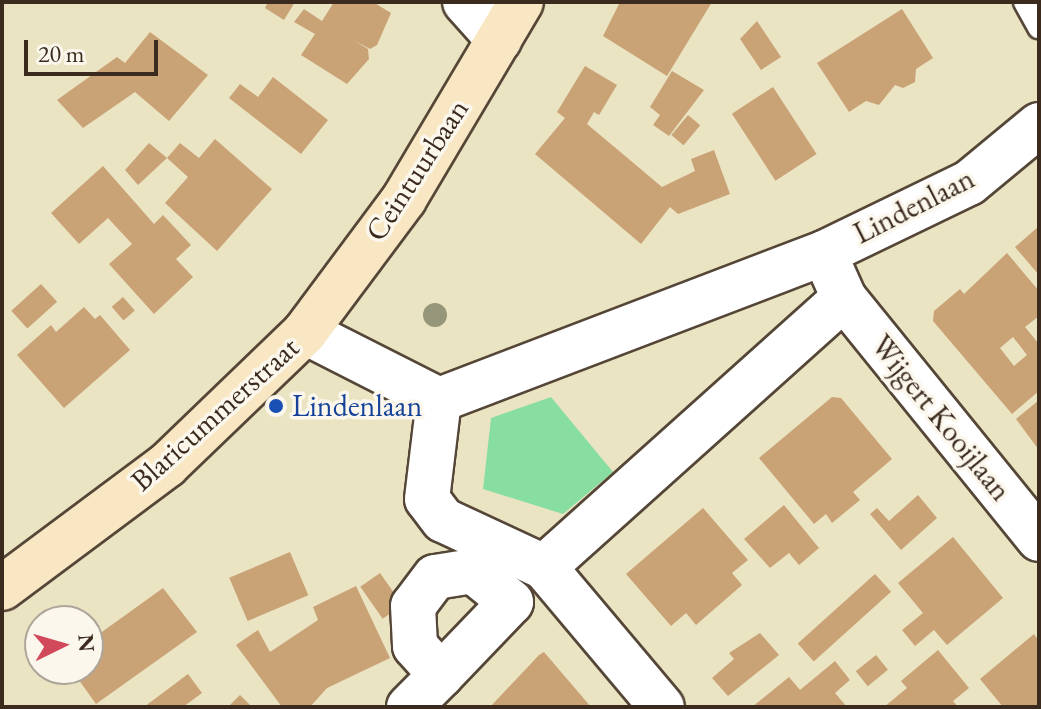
<!DOCTYPE html>
<style>
body{margin:0}
#map{position:relative;width:1041px;height:709px;overflow:hidden;background:#ebe4c3;font-family:"EB Garamond",serif}
div>[style]{position:absolute}
[style*='--x']{left:calc(var(--x)*1px);top:calc(var(--y)*1px);width:calc(var(--w)*1px);rotate:calc(var(--a)*1deg)}
.green>*{inset:0;background:#88dea1}
.building>*{inset:0;background:#c9a276;transform-origin:0 0}
.roads{filter:drop-shadow(2px 0 #554637) drop-shadow(-2px 0 #554637) drop-shadow(0 2px #554637) drop-shadow(0 -2px #554637)}
.service>*{height:22px;margin:-11px;padding:0 11px;transform-origin:11px;border-radius:11px;background:#fff}
.minor>*{height:44px;margin:-22px;padding:0 22px;transform-origin:22px;border-radius:22px;background:#fff}
.secondary>*{height:44px;margin:-22px;padding:0 22px;transform-origin:22px;border-radius:22px;background:#f9e7c3}
.trees>*{width:24px;height:24px;margin:-12px;border-radius:50%;background:#95967a}
.dots>*{width:22px;height:22px;translate:-50% -50%;box-sizing:border-box;border:4px solid #fbf7ec;border-radius:50%}
span{translate:-50% -50%;white-space:nowrap;text-align:center;line-height:1.15;-webkit-text-stroke:7px #fbf7ec;paint-order:stroke}
.street-label{font-size:30px;color:#3b2a1e}
.transit-label{font-size:30px;color:#164399}
.left{translate:0 -50%;text-align:left}
.frame{position:absolute;inset:0;border:4px solid #3b2a1e;pointer-events:none}
.north{position:absolute;left:24px;top:605px;width:80px;height:80px;box-sizing:border-box;background:#fbf7ec;border:2px solid #aea59a;border-radius:50%;rotate:85deg;font-size:22px;font-weight:700;line-height:32px;text-align:center;color:#3b2a1e}
.north::after{content:'';display:block;margin:auto;width:28px;height:36px;background:#d1495b;clip-path:polygon(50% 0,100% 100%,50% 72%,0 100%)}
.scale{position:absolute;left:24px;top:40px;width:134px;height:36px;box-sizing:border-box;border:4px solid #3b2a1e;border-top:0;padding-left:10px;font-size:24px;line-height:28px;white-space:nowrap;color:#3b2a1e;-webkit-text-stroke:6px #fbf7ec;paint-order:stroke}
</style>
<div id="map">
<div class="green">
<div style="clip-path:polygon(551px 397px,613px 472px,563px 514px,483px 489px,491px 418px)"></div>
</div>
<div class="building">
<div style="clip-path:polygon(268px 2px,295px 2px,284px 20px,265px 8px)"></div>
<div style="clip-path:polygon(334px 2px,373px 2px,391px 13px,377px 45px,370px 49px,355px 41px,368px 49px,369px 59px,347px 84px,301px 55px,315px 34px,294px 22px,304px 9px,322px 21px)"></div>
<div style="clip-path:polygon(620px 2px,712px 2px,667px 76px,603px 36px)"></div>
<div style="clip-path:polygon(902px 9px,933px 58px,916px 69px,915px 82px,903px 88px,895px 85px,879px 105px,866px 101px,849px 112px,817px 63px)"></div>
<div style="clip-path:polygon(757px 21px,781px 57px,761px 70px,740px 39px)"></div>
<div style="clip-path:polygon(150px 32px,208px 75px,169px 121px,135px 92px,83px 128px,57px 100px,117px 57px,125px 63px)"></div>
<div style="clip-path:polygon(585px 66px,617px 85px,599px 115px,594px 112px,587px 124px,662px 187px,695px 171px,691px 159px,714px 150px,730px 194px,678px 214px,670px 207px,641px 244px,535px 154px,565px 118px,557px 112px)"></div>
<div style="clip-path:polygon(672px 71px,704px 90px,669px 136px,653px 125px,660px 115px,650px 107px)"></div>
<div style="clip-path:polygon(273px 77px,328px 120px,301px 154px,229px 98px,240px 84px,258px 97px)"></div>
<div style="left:773px;top:87px;width:80px;height:49px;rotate:57deg"></div>
<div style="left:688px;top:115px;width:16px;height:26px;rotate:40deg"></div>
<div style="clip-path:polygon(215px 139px,272px 189px,217px 251px,165px 203px,188px 177px,167px 158px,180px 143px,199px 158px)"></div>
<div style="clip-path:polygon(149px 143px,167px 158px,138px 185px,125px 170px)"></div>
<div style="clip-path:polygon(103px 166px,154px 224px,163px 215px,191px 245px,176px 259px,193px 277px,154px 314px,109px 264px,132px 244px,108px 218px,79px 244px,51px 213px)"></div>
<div style="clip-path:polygon(1039px 226px,1039px 275px,1015px 247px)"></div>
<div style="clip-path:polygon(evenodd,1007px 253px,1039px 291px,1039px 316px,1025px 327px,1039px 344px,1039px 391px,1012px 414px,933px 321px,934px 311px,960px 289px,964px 294px,1007px 253px,1013px 337px,1027px 355px,1014px 366px,1000px 348px,1013px 337px)"></div>
<div style="left:41px;top:284px;width:24px;height:40px;rotate:48deg"></div>
<div style="left:123px;top:297px;width:18px;height:15px;rotate:49deg"></div>
<div style="clip-path:polygon(84px 307px,95px 319px,100px 315px,130px 350px,64px 408px,17px 355px,51px 325px,56px 332px)"></div>
<div style="clip-path:polygon(832px 397px,841px 398px,892px 459px,853px 492px,860px 500px,832px 523px,826px 514px,814px 524px,759px 458px)"></div>
<div style="clip-path:polygon(1039px 400px,1039px 450px,1016px 419px)"></div>
<div style="clip-path:polygon(918px 495px,937px 518px,901px 550px,870px 514px,877px 508px,889px 521px)"></div>
<div style="clip-path:polygon(784px 505px,819px 548px,799px 565px,789px 553px,770px 568px,744px 539px)"></div>
<div style="clip-path:polygon(703px 508px,748px 560px,732px 573px,742px 585px,696px 625px,686px 613px,671px 626px,626px 574px)"></div>
<div style="clip-path:polygon(953px 537px,1003px 598px,947px 645px,934px 630px,915px 646px,902px 630px,923px 613px,898px 583px)"></div>
<div style="left:290px;top:552px;width:47px;height:66px;rotate:67deg"></div>
<div style="left:380px;top:573px;width:39px;height:24px;rotate:55deg"></div>
<div style="left:875px;top:574px;width:24px;height:104px;rotate:48deg"></div>
<div style="clip-path:polygon(356px 586px,390px 658px,327px 688px,310px 707px,282px 707px,236px 645px,258px 630px,270px 652px,318px 620px,313px 607px)"></div>
<div style="clip-path:polygon(163px 588px,197px 632px,96px 704px,71px 669px,88px 669px,88px 642px)"></div>
<div style="clip-path:polygon(760px 633px,779px 655px,728px 696px,712px 678px,734px 659px,729px 653px)"></div>
<div style="clip-path:polygon(1034px 634px,1039px 641px,1039px 707px,1003px 707px,980px 679px)"></div>
<div style="clip-path:polygon(938px 650px,969px 688px,953px 701px,958px 707px,884px 707px,907px 688px,901px 681px)"></div>
<div style="clip-path:polygon(544px 652px,591px 707px,490px 707px,539px 655px)"></div>
<div style="left:876px;top:655px;width:19px;height:26px;rotate:51deg"></div>
<div style="clip-path:polygon(835px 661px,850px 680px,835px 693px,847px 707px,752px 707px,789px 677px,800px 690px)"></div>
<div style="clip-path:polygon(188px 674px,202px 693px,183px 707px,144px 707px)"></div>
<div style="clip-path:polygon(240px 695px,252px 707px,228px 707px)"></div>
</div>
<div class="roads">
<div class="service">
<div style="--x:1025;--y:2;--w:29;--a:61"></div>
</div>
<div class="minor">
<div style="--x:465;--y:2;--w:51;--a:48.2"></div>
<div style="--x:824;--y:253;--w:49;--a:66"></div>
<div style="--x:844;--y:298;--w:403;--a:138.1"></div>
<div style="--x:544;--y:567;--w:111;--a:-155"></div>
<div style="--x:443;--y:520;--w:26;--a:-127"></div>
<div style="--x:427;--y:499;--w:100;--a:-83.1"></div>
<div style="--x:439;--y:400;--w:412;--a:-20.9"></div>
<div style="--x:824;--y:253;--w:161;--a:-25.8"></div>
<div style="--x:969;--y:183;--w:91;--a:-39.6"></div>
<div style="--x:844;--y:298;--w:310;--a:51"></div>
<div style="--x:305;--y:332;--w:150;--a:26.9"></div>
<div style="--x:544;--y:567;--w:183;--a:49.9"></div>
<div style="--x:409;--y:707;--w:45;--a:-45"></div>
<div style="--x:441;--y:675;--w:101;--a:-46.2"></div>
<div style="--x:511;--y:602;--w:49;--a:-140.8"></div>
<div style="--x:473;--y:571;--w:38;--a:171"></div>
<div style="--x:435;--y:577;--w:36;--a:127"></div>
<div style="--x:413;--y:606;--w:40;--a:87.1"></div>
<div style="--x:415;--y:646;--w:39;--a:48"></div>
</div>
<div class="secondary">
<div style="--x:2;--y:588;--w:206;--a:-36.7"></div>
<div style="--x:167;--y:465;--w:192;--a:-43.9"></div>
<div style="--x:305;--y:332;--w:166;--a:-53.3"></div>
<div style="--x:404;--y:199;--w:229;--a:-59.3"></div>
</div>
</div>
<div class="trees">
<div style="left:435px;top:315px"></div>
</div>
<div class="dots">
<div style="left:276px;top:406px;background:#1a4fb4"></div>
</div>
<div class="street-label">
<span style="left:417px;top:170px;rotate:-57deg">Ceintuurbaan</span>
<span style="left:914px;top:206px;rotate:-27deg">Lindenlaan</span>
<span style="left:215px;top:414px;rotate:-42deg">Blaricummerstraat</span>
<span style="left:941px;top:418px;rotate:51deg">Wijgert Kooijlaan</span>
</div>
<div class="transit-label">
<span class="left" style="left:292px;top:406px">Lindenlaan</span>
</div>
<div class="frame"></div>
<div class="north">N</div>
<div class="scale">20 m</div>
</div>
